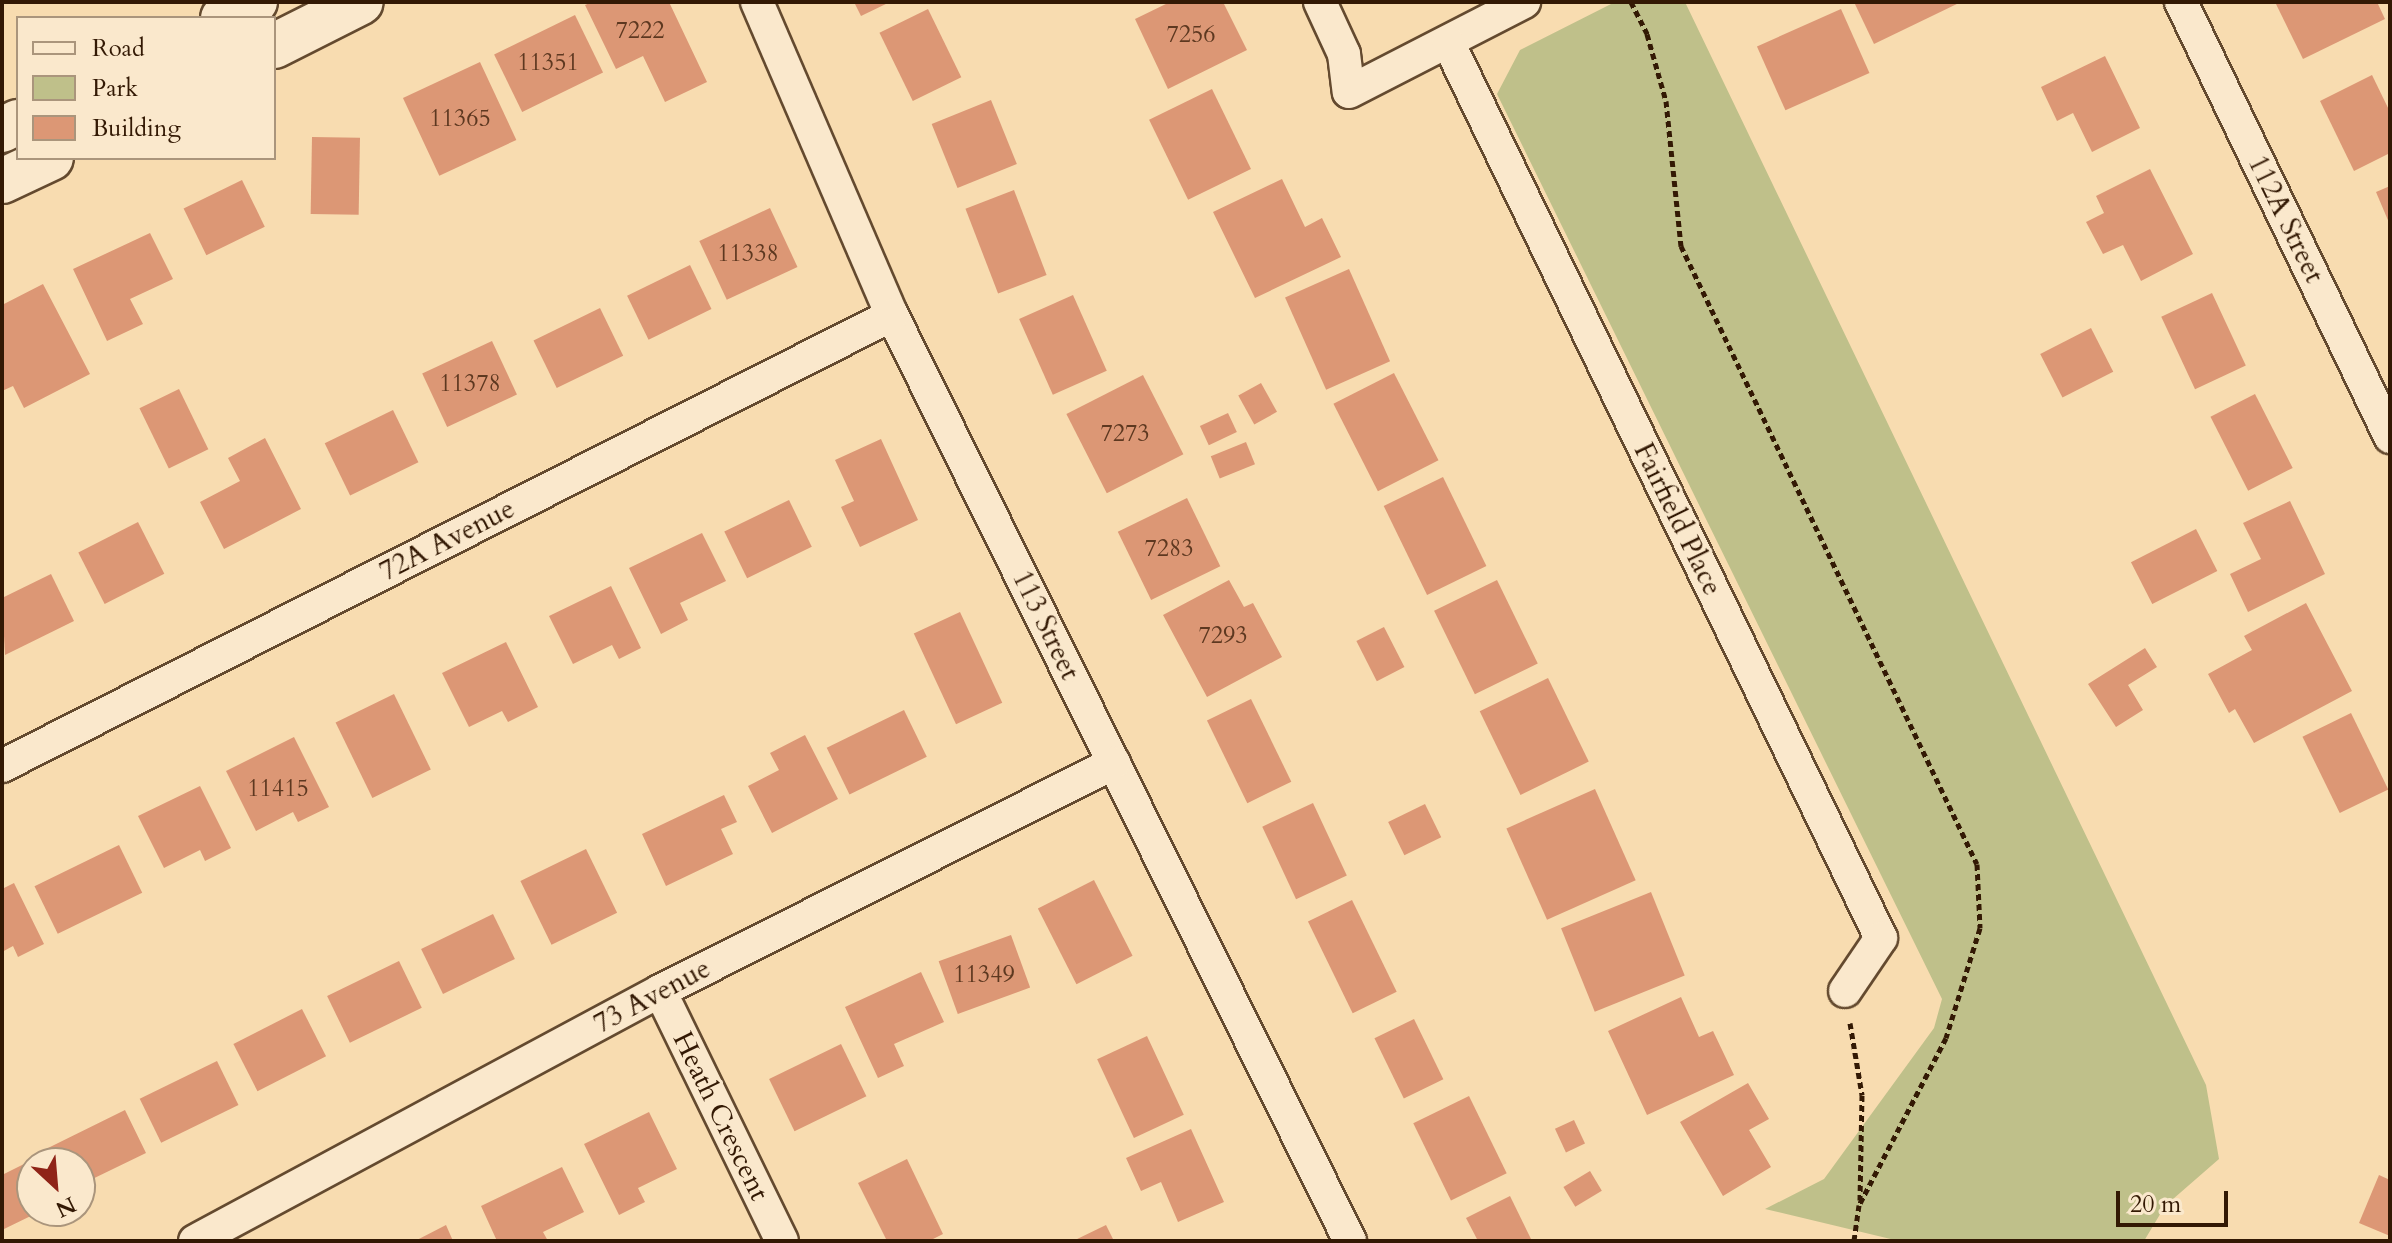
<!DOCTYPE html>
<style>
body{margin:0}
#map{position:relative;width:2392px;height:1243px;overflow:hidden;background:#f8dcb0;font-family:Cardo,serif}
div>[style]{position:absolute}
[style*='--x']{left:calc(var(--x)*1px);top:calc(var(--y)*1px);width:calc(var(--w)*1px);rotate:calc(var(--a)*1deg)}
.green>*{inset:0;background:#bfc08a}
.building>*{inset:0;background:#dc9775;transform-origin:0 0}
.path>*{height:5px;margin-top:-2.5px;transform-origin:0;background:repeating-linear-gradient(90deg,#331904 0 6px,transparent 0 10px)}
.roads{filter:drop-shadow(2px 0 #644a2f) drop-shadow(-2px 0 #644a2f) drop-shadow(0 2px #644a2f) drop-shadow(0 -2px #644a2f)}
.street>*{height:32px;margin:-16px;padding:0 16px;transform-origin:16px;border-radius:16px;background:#fae8cc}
.secondary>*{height:44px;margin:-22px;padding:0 22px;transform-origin:22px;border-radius:22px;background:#fae8cc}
span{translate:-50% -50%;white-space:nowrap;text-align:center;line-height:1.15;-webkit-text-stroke:6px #fae8cc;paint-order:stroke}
.number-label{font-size:24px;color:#5d3820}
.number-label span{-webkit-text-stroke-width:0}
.street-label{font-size:28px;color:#331904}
.frame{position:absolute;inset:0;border:4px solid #331904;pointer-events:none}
.legend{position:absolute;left:16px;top:16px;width:260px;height:144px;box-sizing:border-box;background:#fae8cc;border:2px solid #aa957c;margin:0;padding:10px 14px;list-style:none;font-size:24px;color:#331904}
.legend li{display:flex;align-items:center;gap:16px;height:40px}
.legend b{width:40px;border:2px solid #aa957c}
.north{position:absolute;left:16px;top:1147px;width:80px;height:80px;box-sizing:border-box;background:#fae8cc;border:2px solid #aa957c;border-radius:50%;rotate:154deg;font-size:22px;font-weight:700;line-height:32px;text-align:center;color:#331904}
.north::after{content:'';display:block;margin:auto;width:28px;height:36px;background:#8f2418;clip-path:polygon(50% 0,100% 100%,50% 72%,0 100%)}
.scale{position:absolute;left:2116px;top:1191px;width:112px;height:36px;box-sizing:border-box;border:4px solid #331904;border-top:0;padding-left:10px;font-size:24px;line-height:28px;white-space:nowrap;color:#331904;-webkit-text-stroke:6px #fae8cc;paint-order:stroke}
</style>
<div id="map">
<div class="green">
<div style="clip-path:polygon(1615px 2px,1685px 2px,2206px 1085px,2219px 1159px,2165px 1206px,2144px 1241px,1899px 1241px,1765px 1209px,1824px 1179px,1934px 1028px,1942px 999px,1497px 94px,1520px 50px)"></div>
</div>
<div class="building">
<div style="clip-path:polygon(592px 2px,669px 2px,707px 82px,665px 102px,643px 56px,616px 69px,585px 5px)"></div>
<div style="clip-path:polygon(854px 2px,890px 2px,861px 16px)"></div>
<div style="clip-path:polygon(1170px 2px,1223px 2px,1247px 50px,1168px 89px,1135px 19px)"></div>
<div style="clip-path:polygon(1854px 2px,1961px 2px,1874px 44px)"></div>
<div style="clip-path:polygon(2275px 2px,2377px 2px,2385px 19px,2303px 59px)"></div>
<div style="left:928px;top:9px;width:76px;height:54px;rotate:64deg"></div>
<div style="left:1841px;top:9px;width:70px;height:92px;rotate:66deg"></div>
<div style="left:575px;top:15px;width:64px;height:90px;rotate:64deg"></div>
<div style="clip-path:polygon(2105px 56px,2140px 128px,2092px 152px,2073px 113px,2057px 121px,2041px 87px)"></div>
<div style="left:480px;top:62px;width:86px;height:85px;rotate:65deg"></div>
<div style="clip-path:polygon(2372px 75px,2390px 112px,2390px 153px,2354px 171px,2320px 101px)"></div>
<div style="left:1212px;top:89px;width:89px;height:70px;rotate:64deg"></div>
<div style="left:991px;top:100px;width:69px;height:64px;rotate:68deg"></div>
<div style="left:312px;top:137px;width:48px;height:77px;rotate:1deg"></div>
<div style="clip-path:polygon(2150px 169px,2193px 254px,2141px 281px,2123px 245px,2103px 254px,2086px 222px,2104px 213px,2096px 196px)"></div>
<div style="clip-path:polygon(1282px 179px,1305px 227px,1322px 218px,1341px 257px,1255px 298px,1213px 212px)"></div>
<div style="left:242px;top:180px;width:52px;height:65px;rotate:64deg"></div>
<div style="clip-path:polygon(2390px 186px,2390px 225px,2376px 192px)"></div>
<div style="left:1014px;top:190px;width:91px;height:52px;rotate:69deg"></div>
<div style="left:770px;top:208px;width:65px;height:78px;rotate:65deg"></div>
<div style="clip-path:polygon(150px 233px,173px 279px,130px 299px,143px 324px,107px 341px,73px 269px)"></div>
<div style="left:690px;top:265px;width:49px;height:70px;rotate:64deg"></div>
<div style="left:1349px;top:269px;width:101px;height:70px;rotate:66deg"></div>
<div style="clip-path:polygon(43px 284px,90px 374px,24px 408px,13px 386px,2px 391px,2px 305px)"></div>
<div style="left:2212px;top:293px;width:80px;height:56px;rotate:65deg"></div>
<div style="left:1073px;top:295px;width:83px;height:59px;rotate:66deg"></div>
<div style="left:600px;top:308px;width:53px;height:74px;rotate:64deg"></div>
<div style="left:2091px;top:328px;width:49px;height:57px;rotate:63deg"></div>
<div style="left:492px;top:341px;width:59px;height:77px;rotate:65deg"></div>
<div style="left:1394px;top:373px;width:98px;height:68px;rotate:63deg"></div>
<div style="left:1143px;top:375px;width:89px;height:86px;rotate:63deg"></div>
<div style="left:1261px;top:383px;width:33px;height:26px;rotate:61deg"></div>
<div style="left:179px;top:389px;width:67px;height:44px;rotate:64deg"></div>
<div style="left:2255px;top:394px;width:83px;height:50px;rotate:63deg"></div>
<div style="left:393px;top:410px;width:58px;height:76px;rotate:64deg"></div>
<div style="left:1228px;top:413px;width:21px;height:31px;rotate:65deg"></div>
<div style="clip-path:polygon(265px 438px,301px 509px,224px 549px,200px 502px,240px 481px,228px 458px)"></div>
<div style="clip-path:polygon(881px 439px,918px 520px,860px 547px,841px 507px,854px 501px,835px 460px)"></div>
<div style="left:1246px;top:442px;width:24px;height:38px;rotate:68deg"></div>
<div style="left:1443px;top:477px;width:99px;height:66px;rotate:64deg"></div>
<div style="left:1187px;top:498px;width:76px;height:77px;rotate:64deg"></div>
<div style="left:789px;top:500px;width:52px;height:72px;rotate:64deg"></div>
<div style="clip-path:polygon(2290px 501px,2325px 574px,2248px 612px,2230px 574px,2261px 559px,2243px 523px)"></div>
<div style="left:138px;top:522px;width:58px;height:67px;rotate:63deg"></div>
<div style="left:2196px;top:529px;width:47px;height:73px;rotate:63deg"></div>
<div style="clip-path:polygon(702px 533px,726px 581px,680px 603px,688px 620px,661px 634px,629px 568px)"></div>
<div style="clip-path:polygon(51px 574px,74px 621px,5px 655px,2px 598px)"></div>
<div style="clip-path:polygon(1229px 580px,1244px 607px,1253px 603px,1282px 657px,1207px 697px,1163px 615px)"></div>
<div style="left:1497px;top:580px;width:93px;height:70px;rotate:64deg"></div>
<div style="clip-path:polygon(611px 586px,641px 648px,619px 659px,612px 645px,573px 664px,549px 616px)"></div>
<div style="clip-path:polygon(2306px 603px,2352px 691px,2254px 743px,2235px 709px,2229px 713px,2208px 674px,2252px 650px,2244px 636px)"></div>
<div style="left:960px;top:612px;width:100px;height:51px;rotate:65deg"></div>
<div style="left:1384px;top:627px;width:45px;height:31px;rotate:63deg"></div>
<div style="clip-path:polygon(506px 642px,538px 707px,508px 722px,502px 711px,469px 727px,442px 673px)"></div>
<div style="clip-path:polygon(2145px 648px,2157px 667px,2128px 685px,2143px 710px,2116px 727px,2088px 684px)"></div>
<div style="left:1548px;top:678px;width:93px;height:76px;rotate:64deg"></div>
<div style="left:394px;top:694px;width:84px;height:65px;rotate:64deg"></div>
<div style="left:1251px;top:699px;width:92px;height:49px;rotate:64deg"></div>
<div style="left:904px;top:710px;width:52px;height:86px;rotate:64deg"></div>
<div style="left:2351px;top:713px;width:85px;height:54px;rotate:64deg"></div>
<div style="clip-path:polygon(805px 735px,838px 799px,772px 833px,748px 786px,779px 770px,770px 753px)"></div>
<div style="clip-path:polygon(294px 737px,329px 807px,298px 822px,293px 812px,256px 831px,226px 771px)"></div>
<div style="clip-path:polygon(200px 786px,231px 848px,205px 861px,200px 850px,164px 868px,138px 816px)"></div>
<div style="left:1595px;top:789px;width:100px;height:97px;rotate:66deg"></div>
<div style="clip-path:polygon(724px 795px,737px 822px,721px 829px,733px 854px,666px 886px,642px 834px)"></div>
<div style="left:1313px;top:803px;width:80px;height:56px;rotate:65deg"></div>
<div style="left:1425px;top:804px;width:37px;height:41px;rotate:64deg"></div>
<div style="left:119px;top:845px;width:53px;height:94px;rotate:64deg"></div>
<div style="left:586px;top:849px;width:71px;height:73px;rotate:64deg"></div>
<div style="left:1094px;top:880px;width:85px;height:63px;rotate:63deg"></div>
<div style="clip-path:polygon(14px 883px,44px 944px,18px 957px,13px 946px,2px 952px,2px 889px)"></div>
<div style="left:1651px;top:892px;width:90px;height:97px;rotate:68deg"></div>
<div style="left:1352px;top:900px;width:102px;height:49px;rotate:64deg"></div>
<div style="left:493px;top:914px;width:50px;height:80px;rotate:64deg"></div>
<div style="left:1011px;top:935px;width:56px;height:77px;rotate:70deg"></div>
<div style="left:399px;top:961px;width:52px;height:80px;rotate:64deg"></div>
<div style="clip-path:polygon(921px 972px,944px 1022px,894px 1044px,904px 1066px,878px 1078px,845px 1007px)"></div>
<div style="clip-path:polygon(1681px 997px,1699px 1037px,1713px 1031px,1734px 1075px,1647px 1115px,1608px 1031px)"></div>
<div style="left:302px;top:1009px;width:53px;height:77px;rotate:63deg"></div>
<div style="left:1414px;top:1019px;width:67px;height:44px;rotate:64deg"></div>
<div style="left:1147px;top:1036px;width:87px;height:55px;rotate:65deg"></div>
<div style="left:841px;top:1044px;width:58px;height:80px;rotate:64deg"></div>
<div style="left:217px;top:1061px;width:49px;height:86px;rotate:64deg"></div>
<div style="clip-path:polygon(1748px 1083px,1769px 1119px,1749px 1130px,1771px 1167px,1723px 1196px,1680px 1122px)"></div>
<div style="left:1469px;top:1096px;width:86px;height:62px;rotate:64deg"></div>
<div style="clip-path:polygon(125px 1110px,146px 1153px,80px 1185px,80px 1163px,55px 1163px,48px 1148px)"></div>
<div style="clip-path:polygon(649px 1112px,677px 1169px,638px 1188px,645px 1202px,619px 1215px,584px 1144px)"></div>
<div style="left:1574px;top:1120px;width:26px;height:21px;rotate:65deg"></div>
<div style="clip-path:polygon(1191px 1129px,1224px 1202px,1178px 1222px,1161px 1182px,1141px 1191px,1126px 1158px)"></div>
<div style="clip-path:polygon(907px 1159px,943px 1234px,929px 1241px,887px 1241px,858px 1183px)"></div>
<div style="clip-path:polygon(28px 1162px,32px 1171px,32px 1211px,41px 1211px,2px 1230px,2px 1175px)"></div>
<div style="clip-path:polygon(562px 1167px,584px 1212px,543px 1232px,548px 1241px,497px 1241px,481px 1206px)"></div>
<div style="left:1590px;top:1171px;width:23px;height:31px;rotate:59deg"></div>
<div style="clip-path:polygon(2379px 1175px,2390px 1180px,2390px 1236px,2359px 1223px)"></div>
<div style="clip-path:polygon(1510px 1196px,1532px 1241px,1478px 1241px,1466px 1218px)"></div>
<div style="clip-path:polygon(446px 1225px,453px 1241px,415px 1241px)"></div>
<div style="clip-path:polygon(1106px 1225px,1114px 1241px,1073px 1241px)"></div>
</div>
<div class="path">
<div style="--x:1631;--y:2;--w:36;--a:63"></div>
<div style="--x:1647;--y:34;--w:70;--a:74.2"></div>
<div style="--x:1666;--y:101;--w:146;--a:84.1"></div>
<div style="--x:1681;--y:246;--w:685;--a:64.41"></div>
<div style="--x:1977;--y:864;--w:64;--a:87.3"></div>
<div style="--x:1980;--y:928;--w:115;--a:107.2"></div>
<div style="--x:1946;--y:1038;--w:188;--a:117.5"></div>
<div style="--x:1859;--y:1205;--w:36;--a:98"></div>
<div style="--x:1850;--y:1023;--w:73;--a:80.5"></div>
<div style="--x:1862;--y:1095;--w:105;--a:91.1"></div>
</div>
<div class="roads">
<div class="street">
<div style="--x:757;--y:2;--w:341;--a:66.7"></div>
<div style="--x:892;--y:315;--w:1033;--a:63.68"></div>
<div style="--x:1320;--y:2;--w:57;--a:65.2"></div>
<div style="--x:1344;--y:54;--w:38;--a:83"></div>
<div style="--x:1349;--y:92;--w:197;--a:-27.2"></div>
<div style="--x:2181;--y:2;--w:483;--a:64.3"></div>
<div style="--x:1448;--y:42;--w:995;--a:64.21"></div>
<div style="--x:1881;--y:938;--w:64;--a:124.2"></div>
<div style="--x:2;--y:766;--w:998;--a:-26.87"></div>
<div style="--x:660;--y:991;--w:278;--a:64"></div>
<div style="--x:195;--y:1241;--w:528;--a:-28.26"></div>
<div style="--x:660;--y:991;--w:508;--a:-26.67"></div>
</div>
<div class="secondary">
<div style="--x:223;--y:18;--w:36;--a:-27"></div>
<div style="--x:274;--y:46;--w:97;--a:-26.8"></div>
<div style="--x:2;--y:130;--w:18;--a:-27"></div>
<div style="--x:2;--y:181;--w:54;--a:-25.1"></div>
</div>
</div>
<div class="number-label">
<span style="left:640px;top:31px">7222</span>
<span style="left:1191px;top:35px">7256</span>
<span style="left:548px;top:63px">11351</span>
<span style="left:460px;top:119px">11365</span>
<span style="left:748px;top:254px">11338</span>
<span style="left:470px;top:384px">11378</span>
<span style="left:1125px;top:434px">7273</span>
<span style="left:1169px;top:549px">7283</span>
<span style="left:1223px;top:636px">7293</span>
<span style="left:278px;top:789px">11415</span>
<span style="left:984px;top:975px">11349</span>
</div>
<div class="street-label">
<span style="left:2286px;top:219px;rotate:64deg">112A Street</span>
<span style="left:1678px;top:519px;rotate:64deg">Fairfield Place</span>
<span style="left:447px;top:540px;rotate:-27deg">72A Avenue</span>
<span style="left:1046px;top:625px;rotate:64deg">113 Street</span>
<span style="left:652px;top:996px;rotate:-28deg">73 Avenue</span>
<span style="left:721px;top:1116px;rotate:64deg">Heath Crescent</span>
</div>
<div class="frame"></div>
<ul class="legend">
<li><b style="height:10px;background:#fae8cc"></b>Road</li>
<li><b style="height:22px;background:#bfc08a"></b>Park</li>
<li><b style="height:22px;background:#dc9775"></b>Building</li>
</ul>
<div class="north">N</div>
<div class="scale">20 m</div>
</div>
